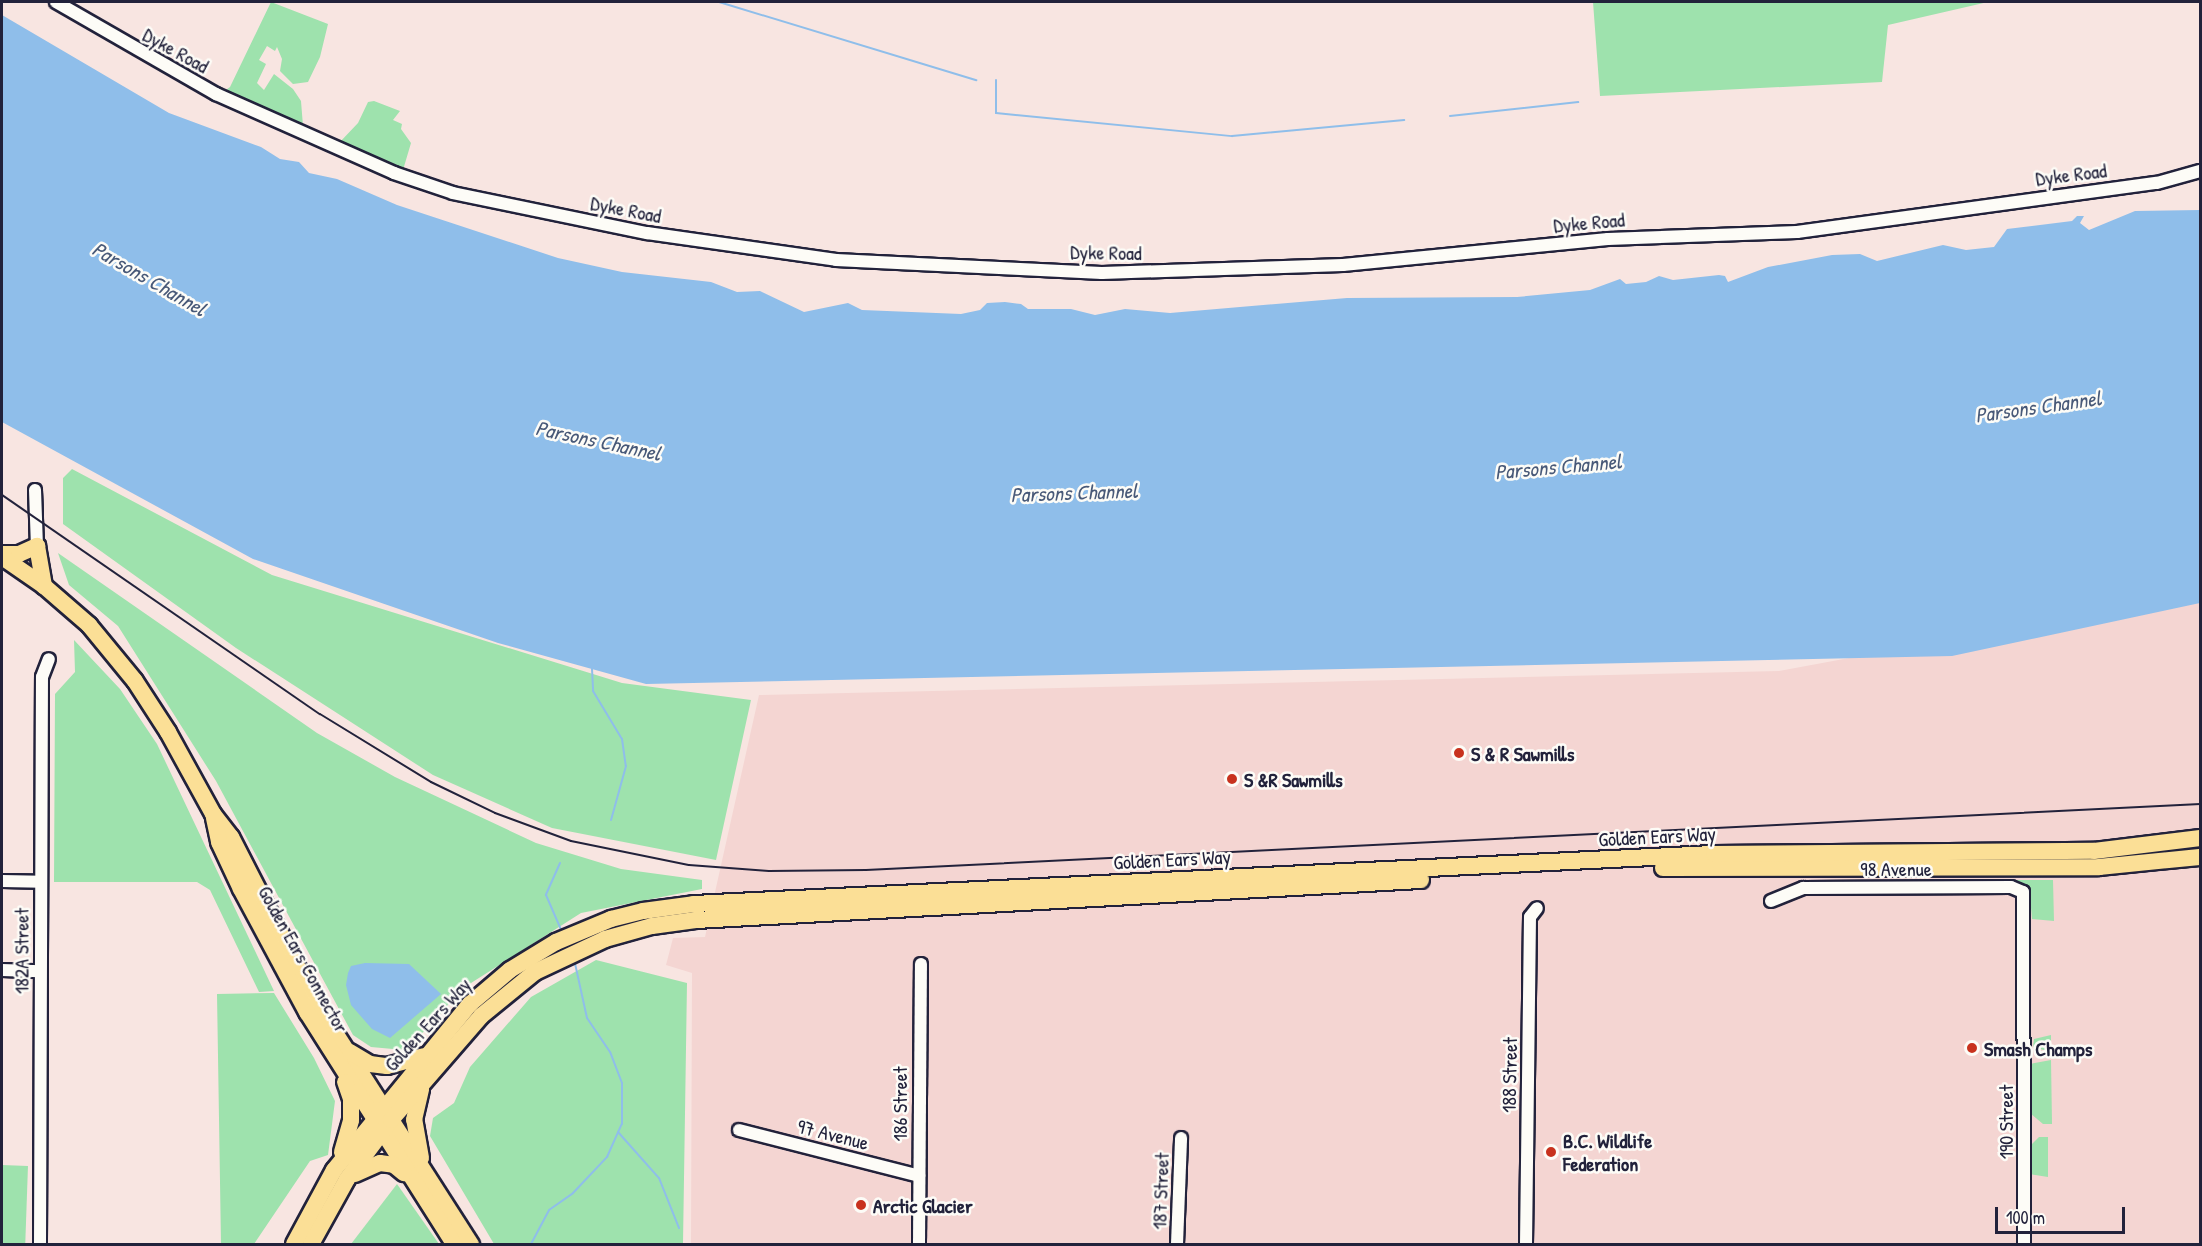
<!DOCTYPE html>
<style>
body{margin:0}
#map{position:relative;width:2202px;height:1246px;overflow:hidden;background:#f8e5e1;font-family:"Patrick Hand",sans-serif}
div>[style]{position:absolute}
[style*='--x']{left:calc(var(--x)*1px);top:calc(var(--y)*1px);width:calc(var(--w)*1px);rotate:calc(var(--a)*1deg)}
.built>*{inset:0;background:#f4d5d2}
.green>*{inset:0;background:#9ee2ad;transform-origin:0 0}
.water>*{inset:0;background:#8fbeea}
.stream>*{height:2px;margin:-1px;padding:0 1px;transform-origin:1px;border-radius:1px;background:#8fbeea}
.roads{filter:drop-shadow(2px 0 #22223b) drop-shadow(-2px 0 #22223b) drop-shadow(0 2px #22223b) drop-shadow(0 -2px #22223b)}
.minor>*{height:12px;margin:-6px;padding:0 6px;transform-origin:6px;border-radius:6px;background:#fdfcf7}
.major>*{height:16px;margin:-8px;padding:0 8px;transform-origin:8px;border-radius:8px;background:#fbdf96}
.rail>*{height:2px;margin:-1px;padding:0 1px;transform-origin:1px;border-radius:1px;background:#22223b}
.dots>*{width:16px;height:16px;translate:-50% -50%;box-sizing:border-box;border:3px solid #fdfcf7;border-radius:50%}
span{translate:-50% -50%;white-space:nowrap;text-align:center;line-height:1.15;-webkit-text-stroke:5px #fdfcf7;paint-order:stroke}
.street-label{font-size:20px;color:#22223b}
.poi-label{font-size:20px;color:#22223b;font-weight:700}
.left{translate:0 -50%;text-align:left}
.water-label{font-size:21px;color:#485978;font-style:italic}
.frame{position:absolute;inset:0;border:3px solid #22223b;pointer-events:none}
.scale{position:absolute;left:1995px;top:1207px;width:130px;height:27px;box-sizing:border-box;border:3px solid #22223b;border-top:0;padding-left:8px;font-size:18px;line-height:21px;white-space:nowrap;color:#22223b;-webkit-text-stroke:4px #fdfcf7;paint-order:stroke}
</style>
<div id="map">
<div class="built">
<div style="clip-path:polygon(2200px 593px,2200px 1244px,691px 1244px,692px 973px,666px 965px,673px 938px,705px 937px,759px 695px,1779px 671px)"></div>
</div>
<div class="green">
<div style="clip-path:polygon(271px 2px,328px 24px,320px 57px,308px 82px,293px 84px,280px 71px,282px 59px,277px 47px,275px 51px,267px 46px,259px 60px,266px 64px,257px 83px,264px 90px,274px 74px,293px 89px,301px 101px,303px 126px,222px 93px,230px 87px)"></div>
<div style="clip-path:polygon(1593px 2px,1988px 2px,1888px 25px,1882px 82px,1600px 96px)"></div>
<div style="clip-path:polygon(374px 101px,400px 111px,393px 120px,402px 124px,401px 129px,411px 143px,403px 170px,339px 143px,358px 123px,368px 102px)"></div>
<div style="clip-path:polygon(72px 469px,272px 575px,622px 683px,751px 700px,716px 860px,552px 828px,433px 775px,236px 648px,63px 524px,63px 478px)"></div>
<div style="clip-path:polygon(58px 553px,317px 733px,395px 777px,536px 843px,621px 869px,702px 880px,702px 889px,581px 913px,460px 990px,433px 1023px,404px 1050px,371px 1047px,353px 1035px,216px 781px,118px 626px,69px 585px)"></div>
<div style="clip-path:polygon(74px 640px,120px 689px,157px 744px,274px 991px,259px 992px,210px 890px,197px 882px,54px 882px,55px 694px,75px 672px)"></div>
<div style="clip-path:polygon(2016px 880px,2053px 880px,2054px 921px,2032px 919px,2030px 896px)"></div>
<div style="clip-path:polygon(596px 960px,687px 983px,683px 1244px,494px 1244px,430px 1136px,433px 1118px,454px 1103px,470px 1067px,531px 997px)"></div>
<div style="clip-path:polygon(274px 993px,314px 1058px,335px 1101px,328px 1155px,310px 1161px,254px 1244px,221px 1244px,217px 994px)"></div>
<div style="clip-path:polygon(2051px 1035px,2051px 1052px,2033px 1047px,2034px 1039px)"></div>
<div style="clip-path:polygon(2051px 1060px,2052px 1124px,2043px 1124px,2030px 1113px,2030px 1064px)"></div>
<div style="clip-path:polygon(2039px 1137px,2048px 1137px,2048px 1177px,2029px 1174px,2030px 1146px)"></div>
<div style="left:2px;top:1165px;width:26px;height:79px;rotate:2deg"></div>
<div style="clip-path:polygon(397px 1184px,439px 1244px,351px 1244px)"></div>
</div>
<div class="water">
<div style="clip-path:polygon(2px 15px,169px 113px,261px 147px,280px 159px,299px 162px,309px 173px,337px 179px,397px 205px,558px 258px,622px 272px,711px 282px,737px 292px,760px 291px,804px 312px,848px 303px,862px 310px,961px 314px,980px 310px,987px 303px,1005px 302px,1021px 304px,1028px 309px,1071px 309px,1095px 315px,1125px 309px,1170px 313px,1347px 298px,1517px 297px,1590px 290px,1620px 279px,1626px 284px,1646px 282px,1659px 276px,1673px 280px,1719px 275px,1725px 276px,1728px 282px,1768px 267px,1832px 255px,1860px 254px,1877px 261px,1943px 245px,1966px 250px,1994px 247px,2007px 229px,2072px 221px,2077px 216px,2084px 216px,2080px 223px,2089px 230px,2135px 211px,2200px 210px,2200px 603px,1952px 656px,646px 684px,498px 643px,253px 559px,2px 422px)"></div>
<div style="clip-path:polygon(365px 963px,409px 964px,441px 994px,390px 1038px,372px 1029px,351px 1005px,346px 985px,348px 973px,351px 966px)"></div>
</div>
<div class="stream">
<div style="--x:719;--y:2;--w:269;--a:16.9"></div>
<div style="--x:996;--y:80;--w:33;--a:90"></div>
<div style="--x:996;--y:113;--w:237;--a:5.6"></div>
<div style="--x:1232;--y:136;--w:173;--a:-5.3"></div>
<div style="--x:1450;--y:116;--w:129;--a:-6.2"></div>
<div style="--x:592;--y:669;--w:22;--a:87"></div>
<div style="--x:593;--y:691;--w:56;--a:58.9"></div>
<div style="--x:622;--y:739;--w:27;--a:82"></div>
<div style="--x:626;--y:766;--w:56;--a:105.5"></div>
<div style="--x:560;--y:863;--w:35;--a:114"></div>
<div style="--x:546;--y:895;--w:40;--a:66.6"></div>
<div style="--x:618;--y:1132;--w:62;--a:48.3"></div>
<div style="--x:659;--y:1178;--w:54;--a:68.2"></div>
<div style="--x:531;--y:1244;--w:38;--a:-62"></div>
<div style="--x:549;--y:1210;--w:29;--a:-35"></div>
<div style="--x:573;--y:1193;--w:50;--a:-46.6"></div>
<div style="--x:607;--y:1157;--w:36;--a:-66"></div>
<div style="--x:622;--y:1124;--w:41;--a:-90"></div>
<div style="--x:622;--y:1083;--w:33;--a:-111"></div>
<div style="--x:610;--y:1052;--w:41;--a:-124.1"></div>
<div style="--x:587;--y:1018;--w:60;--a:-102.4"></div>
</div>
<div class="roads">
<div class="minor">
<div style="--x:56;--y:2;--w:185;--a:29.9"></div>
<div style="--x:216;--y:94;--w:195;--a:23.9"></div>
<div style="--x:394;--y:173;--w:62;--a:18.7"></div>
<div style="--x:453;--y:193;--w:198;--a:11.7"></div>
<div style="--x:647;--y:233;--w:191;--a:8.1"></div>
<div style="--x:836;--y:260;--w:266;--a:2.8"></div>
<div style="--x:1102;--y:273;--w:241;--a:-1.9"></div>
<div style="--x:1343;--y:265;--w:266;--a:-5.6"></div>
<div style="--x:1608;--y:239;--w:189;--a:-2.1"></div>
<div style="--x:1797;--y:232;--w:363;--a:-7.8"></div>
<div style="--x:2157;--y:183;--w:45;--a:-15.6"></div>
<div style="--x:35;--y:490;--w:56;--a:88"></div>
<div style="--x:2;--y:881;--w:39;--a:1"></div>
<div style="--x:1771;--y:901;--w:35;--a:-22"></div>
<div style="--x:1803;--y:888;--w:208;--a:-0.3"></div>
<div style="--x:2011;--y:887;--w:13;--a:23"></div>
<div style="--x:2023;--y:892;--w:352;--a:89.8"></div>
<div style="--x:2;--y:970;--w:38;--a:2"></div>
<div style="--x:739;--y:1130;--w:186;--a:14.3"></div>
<div style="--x:40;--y:1244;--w:567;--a:-89.8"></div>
<div style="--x:42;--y:677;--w:19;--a:-69"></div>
<div style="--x:919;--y:1244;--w:280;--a:-89.6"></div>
<div style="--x:1177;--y:1244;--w:106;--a:-87.8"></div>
<div style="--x:1526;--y:1244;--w:327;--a:-89.3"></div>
<div style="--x:1530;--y:917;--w:11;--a:-52"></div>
</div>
<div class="major">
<div style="--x:2;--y:554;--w:17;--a:0"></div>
<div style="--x:19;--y:554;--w:20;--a:-24"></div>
<div style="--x:37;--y:546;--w:41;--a:80.1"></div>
<div style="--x:2;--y:557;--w:51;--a:34.6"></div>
<div style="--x:44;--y:586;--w:60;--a:40.9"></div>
<div style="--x:89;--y:625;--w:72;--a:50.6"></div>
<div style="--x:135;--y:681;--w:61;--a:57.1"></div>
<div style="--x:168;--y:732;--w:94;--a:61.2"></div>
<div style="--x:213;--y:814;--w:29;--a:52"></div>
<div style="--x:231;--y:837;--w:186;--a:62.9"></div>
<div style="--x:316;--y:1003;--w:287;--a:57.3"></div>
<div style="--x:214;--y:818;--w:25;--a:78"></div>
<div style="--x:219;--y:842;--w:52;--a:64.9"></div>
<div style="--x:241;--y:889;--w:140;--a:61.8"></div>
<div style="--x:307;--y:1012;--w:275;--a:57.6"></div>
<div style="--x:1663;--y:868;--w:436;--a:-0.1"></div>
<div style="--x:2099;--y:867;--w:101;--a:-5.7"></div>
<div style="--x:350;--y:1052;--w:23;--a:31"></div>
<div style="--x:370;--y:1064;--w:17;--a:7"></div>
<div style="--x:387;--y:1066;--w:38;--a:-15"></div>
<div style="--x:342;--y:1152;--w:33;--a:-74"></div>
<div style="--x:351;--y:1120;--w:21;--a:-90"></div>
<div style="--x:351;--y:1099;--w:18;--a:-109"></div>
<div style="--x:421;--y:1158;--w:39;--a:-100"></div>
<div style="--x:414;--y:1120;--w:32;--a:-77"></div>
<div style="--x:355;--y:1174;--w:27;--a:-24"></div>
<div style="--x:380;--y:1163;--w:14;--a:8"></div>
<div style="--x:394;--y:1165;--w:13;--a:39"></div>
<div style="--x:294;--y:1244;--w:84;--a:-61.6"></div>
<div style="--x:334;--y:1170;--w:215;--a:-50.7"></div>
<div style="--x:470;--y:1004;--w:52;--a:-40.4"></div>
<div style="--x:510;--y:970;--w:54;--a:-31.3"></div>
<div style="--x:556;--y:942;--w:60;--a:-22.7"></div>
<div style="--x:611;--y:919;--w:33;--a:-14"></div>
<div style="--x:643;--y:911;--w:51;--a:-7.8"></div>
<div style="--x:694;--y:904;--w:1021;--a:-2.81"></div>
<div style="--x:1714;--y:854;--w:380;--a:-0.5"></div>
<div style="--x:2094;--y:851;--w:107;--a:-7"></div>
<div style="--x:311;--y:1244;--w:74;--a:-61"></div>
<div style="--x:347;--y:1179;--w:74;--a:-53.3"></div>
<div style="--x:391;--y:1120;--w:138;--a:-49.1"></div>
<div style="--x:481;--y:1016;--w:70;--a:-39.2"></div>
<div style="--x:535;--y:972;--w:77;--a:-25.2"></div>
<div style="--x:605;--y:939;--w:49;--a:-15.5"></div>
<div style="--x:652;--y:926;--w:44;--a:-7.8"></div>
<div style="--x:696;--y:920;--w:726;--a:-3.16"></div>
</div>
</div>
<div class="rail">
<div style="--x:2;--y:495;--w:386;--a:34.6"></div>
<div style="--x:320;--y:714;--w:130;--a:31.5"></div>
<div style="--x:431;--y:782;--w:71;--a:25.8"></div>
<div style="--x:495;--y:813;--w:81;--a:20.2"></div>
<div style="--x:571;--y:841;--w:120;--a:11.5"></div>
<div style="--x:689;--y:865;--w:80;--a:4.3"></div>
<div style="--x:769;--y:871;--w:97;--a:-0.6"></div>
<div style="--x:866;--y:870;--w:1336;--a:-2.83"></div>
</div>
<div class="dots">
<div style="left:1459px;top:753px;background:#c8321e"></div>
<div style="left:1232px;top:779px;background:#c8321e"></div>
<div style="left:1972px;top:1048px;background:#c8321e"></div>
<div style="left:1551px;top:1152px;background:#c8321e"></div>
<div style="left:861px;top:1205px;background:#c8321e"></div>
</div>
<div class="street-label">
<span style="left:176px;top:50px;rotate:29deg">Dyke Road</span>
<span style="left:2071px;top:174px;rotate:-7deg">Dyke Road</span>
<span style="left:626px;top:209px;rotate:11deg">Dyke Road</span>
<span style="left:1589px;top:222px;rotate:-5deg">Dyke Road</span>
<span style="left:1106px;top:252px;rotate:1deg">Dyke Road</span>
<span style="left:1657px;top:836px;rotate:-3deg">Golden Ears Way</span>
<span style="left:1172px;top:859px;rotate:-3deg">Golden Ears Way</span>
<span style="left:1896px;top:868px">98 Avenue</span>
<span style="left:21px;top:951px;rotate:-90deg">182A Street</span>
<span style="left:304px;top:959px;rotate:61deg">Golden Ears Connector</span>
<span style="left:427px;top:1024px;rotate:-48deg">Golden Ears Way</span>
<span style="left:1509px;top:1075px;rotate:-89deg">188 Street</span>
<span style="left:899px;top:1104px;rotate:-90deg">186 Street</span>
<span style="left:2005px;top:1122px;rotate:-90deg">190 Street</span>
<span style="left:833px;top:1134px;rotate:14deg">97 Avenue</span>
<span style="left:1160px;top:1191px;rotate:-88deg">187 Street</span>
</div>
<div class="poi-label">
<span class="left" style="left:1471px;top:753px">S &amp; R Sawmills</span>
<span class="left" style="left:1244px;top:779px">S &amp;R Sawmills</span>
<span class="left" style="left:1984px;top:1048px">Smash Champs</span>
<span class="left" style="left:1563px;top:1152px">B.C. Wildlife<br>Federation</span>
<span class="left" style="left:873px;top:1205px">Arctic Glacier</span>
</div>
<div class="water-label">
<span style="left:149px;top:279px;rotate:30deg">Parsons Channel</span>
<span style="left:2038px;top:407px;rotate:-8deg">Parsons Channel</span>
<span style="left:598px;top:441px;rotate:12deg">Parsons Channel</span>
<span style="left:1558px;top:467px;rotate:-5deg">Parsons Channel</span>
<span style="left:1074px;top:493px;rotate:-2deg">Parsons Channel</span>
</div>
<div class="frame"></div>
<div class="scale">100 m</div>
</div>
